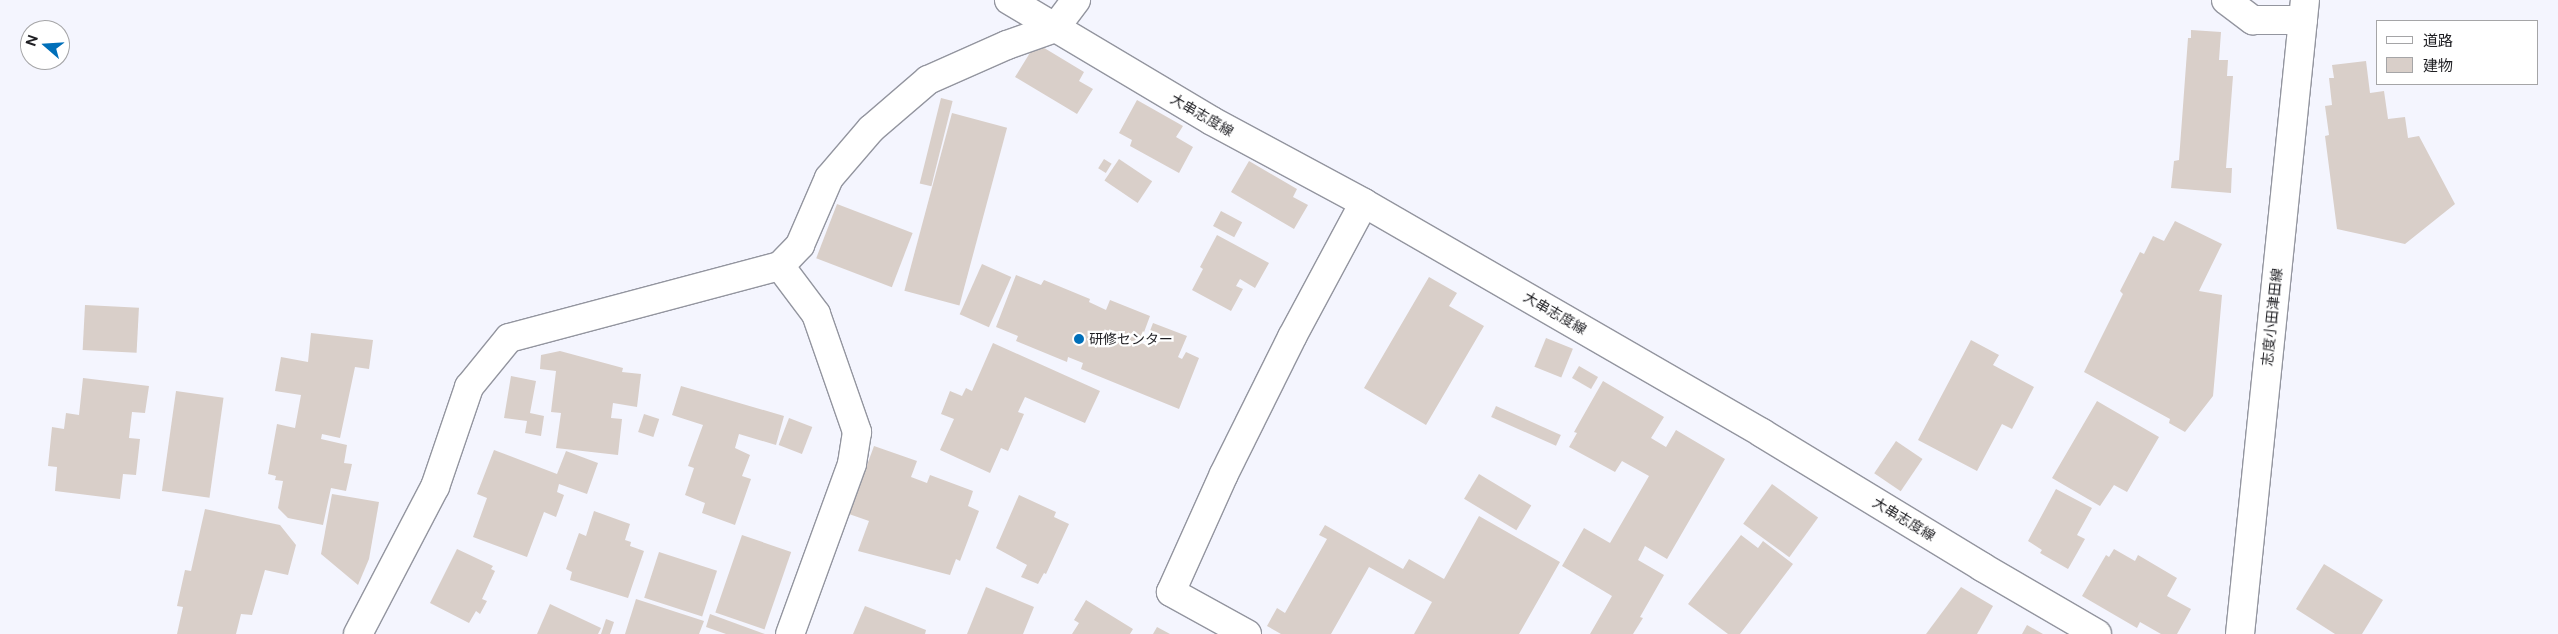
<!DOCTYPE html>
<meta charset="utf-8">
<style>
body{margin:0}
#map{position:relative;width:2558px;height:634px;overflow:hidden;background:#f4f5fe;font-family:"Public Sans","Noto Sans JP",sans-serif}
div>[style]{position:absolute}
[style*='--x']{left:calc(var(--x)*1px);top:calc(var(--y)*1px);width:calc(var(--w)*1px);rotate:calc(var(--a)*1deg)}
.building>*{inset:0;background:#d9cfc9;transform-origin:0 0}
.roads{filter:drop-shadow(1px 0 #93959f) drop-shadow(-1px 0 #93959f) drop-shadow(0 1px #93959f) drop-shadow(0 -1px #93959f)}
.minor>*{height:28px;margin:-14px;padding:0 14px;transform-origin:14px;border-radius:14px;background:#fff}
.major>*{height:28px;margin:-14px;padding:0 14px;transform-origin:14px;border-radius:14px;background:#fff}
.dots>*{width:14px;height:14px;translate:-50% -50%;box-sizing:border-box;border:2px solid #fff;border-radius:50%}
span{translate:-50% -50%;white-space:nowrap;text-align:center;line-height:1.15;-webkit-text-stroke:4.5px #fff;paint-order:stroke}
.street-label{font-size:14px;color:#1f1f23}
.poi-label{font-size:14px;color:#1f1f23}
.left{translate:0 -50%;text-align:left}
.legend{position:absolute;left:2376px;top:20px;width:162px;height:65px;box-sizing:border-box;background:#fff;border:1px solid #a5a5a7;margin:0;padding:6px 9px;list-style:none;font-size:15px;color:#1f1f23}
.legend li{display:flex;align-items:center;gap:10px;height:25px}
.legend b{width:25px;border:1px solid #a5a5a7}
.north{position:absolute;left:20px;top:20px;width:50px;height:50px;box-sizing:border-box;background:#fff;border:1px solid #a5a5a7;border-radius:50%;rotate:289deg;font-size:14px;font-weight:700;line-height:20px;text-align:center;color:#1f1f23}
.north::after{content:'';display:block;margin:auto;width:18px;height:22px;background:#006fb9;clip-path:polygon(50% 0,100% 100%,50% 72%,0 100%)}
</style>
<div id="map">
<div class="building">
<div style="clip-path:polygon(2191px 30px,2221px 32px,2219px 60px,2228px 60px,2227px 76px,2233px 76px,2226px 168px,2232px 168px,2231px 193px,2171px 188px,2174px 161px,2179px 160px,2188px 38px,2191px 38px)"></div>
<div style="clip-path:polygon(1036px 43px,1084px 72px,1079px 81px,1093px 89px,1077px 114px,1015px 77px)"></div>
<div style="clip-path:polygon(2366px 61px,2370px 93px,2384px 91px,2388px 119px,2405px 117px,2408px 138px,2419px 136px,2455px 204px,2405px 244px,2337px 229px,2325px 136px,2329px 135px,2325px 106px,2332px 105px,2329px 78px,2334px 78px,2332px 65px)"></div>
<div style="left:941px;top:98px;width:12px;height:88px;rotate:14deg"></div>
<div style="clip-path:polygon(1137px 100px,1183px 126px,1176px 137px,1193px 147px,1179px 173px,1130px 146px,1132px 140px,1119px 133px)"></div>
<div style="left:952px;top:113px;width:57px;height:184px;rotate:15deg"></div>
<div style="left:1104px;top:159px;width:9px;height:11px;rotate:32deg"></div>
<div style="left:1119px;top:159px;width:40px;height:26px;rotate:34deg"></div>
<div style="clip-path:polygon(1249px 161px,1297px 189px,1293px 197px,1308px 205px,1294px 229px,1231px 192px)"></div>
<div style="left:837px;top:204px;width:81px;height:58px;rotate:21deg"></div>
<div style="left:1221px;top:211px;width:24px;height:17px;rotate:28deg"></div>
<div style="clip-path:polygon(2175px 221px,2222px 244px,2199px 291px,2222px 295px,2213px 396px,2185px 432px,2169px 423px,2170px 419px,2084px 372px,2123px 294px,2120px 291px,2140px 252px,2144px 254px,2153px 236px,2164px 241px)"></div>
<div style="clip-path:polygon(1217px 235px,1269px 263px,1255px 288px,1240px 279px,1236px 286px,1243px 289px,1231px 311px,1192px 290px,1203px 269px,1200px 267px)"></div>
<div style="left:982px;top:264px;width:32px;height:55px;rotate:24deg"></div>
<div style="clip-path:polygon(1016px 275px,1041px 285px,1044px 280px,1090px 299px,1089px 302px,1106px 310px,1110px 300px,1150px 316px,1140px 343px,1145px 344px,1153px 323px,1187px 336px,1178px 357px,1182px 359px,1186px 352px,1199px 358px,1179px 409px,1081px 369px,1083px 363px,1068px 357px,1067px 362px,1016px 341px,1018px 336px,996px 327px)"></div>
<div style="clip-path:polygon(1429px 277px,1457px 293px,1449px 306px,1484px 326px,1426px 425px,1364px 388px)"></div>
<div style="left:85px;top:305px;width:54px;height:45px;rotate:3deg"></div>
<div style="clip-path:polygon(311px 333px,373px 340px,369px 369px,355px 367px,340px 438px,322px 434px,321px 439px,347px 445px,344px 463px,352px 464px,346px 491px,331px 488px,323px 525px,288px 518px,278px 508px,283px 481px,275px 480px,276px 476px,268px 474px,277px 424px,295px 428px,301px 395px,275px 391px,281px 357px,308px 362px)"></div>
<div style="left:1546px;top:338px;width:29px;height:31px;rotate:22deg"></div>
<div style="clip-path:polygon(1971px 340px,1999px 355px,1993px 365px,2034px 387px,2012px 429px,2002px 424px,1977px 471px,1918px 440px)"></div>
<div style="clip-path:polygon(993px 343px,1100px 391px,1085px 423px,1025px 397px,1018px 412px,1024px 414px,1008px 451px,1001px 448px,990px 473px,940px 450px,954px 419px,941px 414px,950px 391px,962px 396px,966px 388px,972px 391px)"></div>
<div style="clip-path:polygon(560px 351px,623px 368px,622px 372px,641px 374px,637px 407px,613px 403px,611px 418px,622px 419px,618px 455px,556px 448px,561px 413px,551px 412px,556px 371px,540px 369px,541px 355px)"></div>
<div style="left:1579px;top:366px;width:22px;height:14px;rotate:30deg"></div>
<div style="clip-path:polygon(511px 376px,536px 381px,530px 413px,544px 416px,541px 436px,525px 433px,527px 421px,504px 418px)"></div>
<div style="clip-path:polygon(83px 378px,149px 386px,145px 413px,132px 412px,129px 438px,140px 439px,136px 475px,123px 474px,120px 499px,55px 491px,57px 467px,48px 466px,52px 427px,64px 429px,66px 413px,79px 415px)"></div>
<div style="clip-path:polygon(1603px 381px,1664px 417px,1651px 438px,1666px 447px,1676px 430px,1725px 459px,1667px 559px,1645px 546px,1638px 560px,1664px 575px,1640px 617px,1643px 618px,1633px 634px,1590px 634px,1612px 596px,1562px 566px,1584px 528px,1610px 543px,1649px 476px,1622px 461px,1615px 472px,1569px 447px,1577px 433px,1574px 432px)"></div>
<div style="clip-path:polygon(681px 386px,784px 416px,776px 445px,739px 434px,735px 448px,750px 455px,742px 476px,751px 479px,735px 525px,702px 513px,705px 503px,685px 495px,694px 468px,688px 466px,703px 425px,672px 415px)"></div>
<div style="left:176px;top:391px;width:48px;height:101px;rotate:8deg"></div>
<div style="clip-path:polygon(2097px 401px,2159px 437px,2127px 492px,2114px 485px,2100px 506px,2052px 478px)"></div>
<div style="left:1496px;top:406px;width:71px;height:12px;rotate:24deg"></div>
<div style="left:644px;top:414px;width:16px;height:19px;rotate:18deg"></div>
<div style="left:789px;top:418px;width:25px;height:29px;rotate:21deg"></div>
<div style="left:1896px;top:441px;width:32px;height:39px;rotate:34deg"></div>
<div style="clip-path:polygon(874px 446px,917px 461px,911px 477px,927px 483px,930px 475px,973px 491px,968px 506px,979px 511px,960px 561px,956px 559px,950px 575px,858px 551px,869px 521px,849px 514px)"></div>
<div style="clip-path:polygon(494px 450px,557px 474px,566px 451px,598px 463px,587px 494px,559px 484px,557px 492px,564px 495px,556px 517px,544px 512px,527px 557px,473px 537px,487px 498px,477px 494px)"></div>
<div style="left:1479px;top:474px;width:61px;height:29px;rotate:31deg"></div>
<div style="left:1772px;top:484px;width:57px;height:49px;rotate:36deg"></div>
<div style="clip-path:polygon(2056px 489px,2092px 508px,2077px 535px,2085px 539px,2068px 569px,2040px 553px,2042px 550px,2028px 541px)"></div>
<div style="clip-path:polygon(332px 494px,379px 502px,369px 559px,358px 585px,321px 554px)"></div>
<div style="clip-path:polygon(1019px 495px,1056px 512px,1054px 517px,1069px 524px,1046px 574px,1044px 573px,1038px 584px,1021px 577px,1027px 565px,996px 548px)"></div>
<div style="clip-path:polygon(205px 509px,280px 525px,296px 545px,288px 575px,265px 570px,252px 615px,241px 614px,236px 634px,177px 634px,183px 607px,177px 606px,185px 570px,191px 571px)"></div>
<div style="clip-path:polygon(594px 511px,630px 524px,625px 540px,631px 542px,630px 546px,644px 551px,628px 598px,570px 580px,572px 572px,566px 569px,579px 533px,586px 536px)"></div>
<div style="clip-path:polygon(1479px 516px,1560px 562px,1519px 634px,1414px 634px,1432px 602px,1369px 567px,1331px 634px,1281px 634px,1267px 626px,1277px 608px,1285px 613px,1327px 539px,1319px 535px,1325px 525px,1403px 569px,1409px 559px,1444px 579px)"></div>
<div style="left:742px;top:535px;width:52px;height:82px;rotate:19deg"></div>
<div style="clip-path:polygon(1741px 535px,1758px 548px,1763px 541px,1793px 564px,1740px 634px,1728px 634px,1688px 604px)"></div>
<div style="clip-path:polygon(457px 549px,493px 566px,491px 569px,495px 571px,482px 599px,487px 601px,480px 614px,476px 611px,469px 623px,430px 603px)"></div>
<div style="clip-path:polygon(2114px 549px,2135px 561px,2138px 555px,2177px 578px,2167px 596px,2191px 609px,2177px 634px,2161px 634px,2140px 622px,2137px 628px,2082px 596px,2106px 555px,2109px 557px)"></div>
<div style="left:659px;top:552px;width:61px;height:48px;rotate:18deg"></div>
<div style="clip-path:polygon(2324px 564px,2383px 600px,2362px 634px,2335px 634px,2296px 609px)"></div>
<div style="clip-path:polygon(986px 587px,1034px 607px,1023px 634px,967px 634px)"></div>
<div style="clip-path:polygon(1961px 587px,1993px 606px,1977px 634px,1926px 634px)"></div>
<div style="clip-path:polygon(636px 599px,704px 621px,699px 634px,625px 634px)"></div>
<div style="clip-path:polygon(1086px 600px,1133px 629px,1130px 634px,1072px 634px,1079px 623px,1074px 620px)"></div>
<div style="clip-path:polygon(550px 604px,601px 628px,598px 634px,537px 634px)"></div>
<div style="clip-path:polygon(865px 606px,926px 630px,925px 634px,853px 634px)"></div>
<div style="clip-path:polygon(710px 614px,765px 634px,726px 634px,706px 627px)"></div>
<div style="clip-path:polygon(606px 619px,614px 622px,610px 634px,601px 634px)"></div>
<div style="clip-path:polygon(2027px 625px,2043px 634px,2022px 634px)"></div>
<div style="clip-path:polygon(1157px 627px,1170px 634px,1153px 634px)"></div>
</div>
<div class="roads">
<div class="minor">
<div style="--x:2226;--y:0;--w:34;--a:37"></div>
<div style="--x:2253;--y:20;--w:50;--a:0"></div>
<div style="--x:780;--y:266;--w:60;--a:53.1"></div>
<div style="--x:816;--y:314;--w:125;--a:70.8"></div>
<div style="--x:857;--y:432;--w:32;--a:99"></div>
<div style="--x:852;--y:464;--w:181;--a:110"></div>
<div style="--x:358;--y:634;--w:166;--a:-62.4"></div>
<div style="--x:435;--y:487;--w:106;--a:-71.2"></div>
<div style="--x:469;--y:387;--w:63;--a:-50.8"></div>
<div style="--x:509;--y:338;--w:280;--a:-14.9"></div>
<div style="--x:780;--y:266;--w:29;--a:-46"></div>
<div style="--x:800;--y:245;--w:73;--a:-66.6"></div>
<div style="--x:829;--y:178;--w:65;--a:-49.4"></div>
<div style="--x:871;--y:129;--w:75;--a:-40.7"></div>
<div style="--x:928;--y:80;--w:86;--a:-23.9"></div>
<div style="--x:1007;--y:45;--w:51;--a:-19.5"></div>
<div style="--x:1055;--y:28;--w:35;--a:-53"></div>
<div style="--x:1247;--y:634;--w:87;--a:-151.1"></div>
<div style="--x:1171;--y:592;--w:129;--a:-65.8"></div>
<div style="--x:1224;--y:474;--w:153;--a:-63.6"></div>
<div style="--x:1292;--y:337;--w:152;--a:-61.8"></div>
</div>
<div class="major">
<div style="--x:1009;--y:0;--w:236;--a:30.8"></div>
<div style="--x:1212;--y:121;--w:173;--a:28.3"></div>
<div style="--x:1364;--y:203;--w:460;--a:30"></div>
<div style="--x:1762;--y:433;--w:258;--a:31.3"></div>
<div style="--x:1982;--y:567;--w:133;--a:30.2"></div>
<div style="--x:2240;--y:634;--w:637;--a:-84.15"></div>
</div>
</div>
<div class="dots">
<div style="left:1079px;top:339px;background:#006fb9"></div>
</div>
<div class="street-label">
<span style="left:1202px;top:115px;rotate:30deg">大串志度線</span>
<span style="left:1555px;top:313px;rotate:30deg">大串志度線</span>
<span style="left:2272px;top:317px;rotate:-84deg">志度小田津田線</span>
<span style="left:1904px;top:519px;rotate:31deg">大串志度線</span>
</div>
<div class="poi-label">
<span class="left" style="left:1089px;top:339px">研修センター</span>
</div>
<ul class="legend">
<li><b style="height:6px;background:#fff"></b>道路</li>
<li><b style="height:14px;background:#d9cfc9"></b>建物</li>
</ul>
<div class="north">N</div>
</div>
